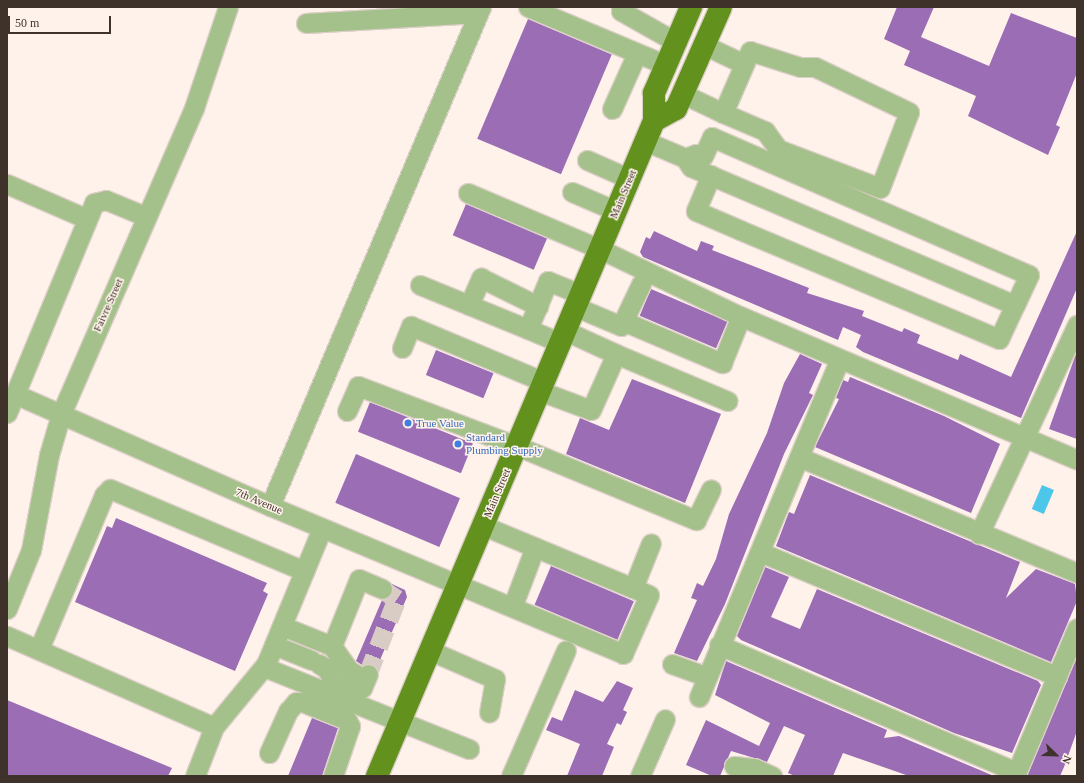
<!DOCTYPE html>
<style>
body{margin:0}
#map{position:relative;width:1084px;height:783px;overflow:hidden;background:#fff2ea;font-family:Georgia,serif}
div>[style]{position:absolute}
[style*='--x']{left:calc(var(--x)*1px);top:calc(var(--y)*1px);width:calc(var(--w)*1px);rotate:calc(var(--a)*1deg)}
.water>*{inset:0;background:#4cc6e9;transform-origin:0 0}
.building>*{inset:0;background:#9b6db5;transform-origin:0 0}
.minor-tunnel>*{height:19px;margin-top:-9.5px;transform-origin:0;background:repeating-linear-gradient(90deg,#d8ccc4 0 19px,transparent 0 29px)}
.roads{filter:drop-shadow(1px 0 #dccfc7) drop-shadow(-1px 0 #dccfc7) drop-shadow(0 1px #dccfc7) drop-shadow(0 -1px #dccfc7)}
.minor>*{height:19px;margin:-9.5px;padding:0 9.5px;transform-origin:9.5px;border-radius:9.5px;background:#a5c18b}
.major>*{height:22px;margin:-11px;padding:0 11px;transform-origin:11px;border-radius:11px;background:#62921d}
.dots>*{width:11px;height:11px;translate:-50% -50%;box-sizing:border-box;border:2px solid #fff2ea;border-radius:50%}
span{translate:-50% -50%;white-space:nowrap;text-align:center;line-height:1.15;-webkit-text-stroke:3px #fff2ea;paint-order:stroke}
.street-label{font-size:11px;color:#3e322a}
.shop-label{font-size:11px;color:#366cbe}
.left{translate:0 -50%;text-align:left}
.frame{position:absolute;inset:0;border:8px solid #3e322a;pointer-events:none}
.north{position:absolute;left:1036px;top:735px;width:40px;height:40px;-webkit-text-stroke:3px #fff2ea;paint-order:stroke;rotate:113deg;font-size:11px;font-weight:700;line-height:16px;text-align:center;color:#3e322a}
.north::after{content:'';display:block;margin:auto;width:14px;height:18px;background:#3e322a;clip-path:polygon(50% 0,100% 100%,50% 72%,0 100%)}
.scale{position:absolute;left:8px;top:16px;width:103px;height:18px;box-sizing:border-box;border:2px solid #3e322a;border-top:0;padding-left:5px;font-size:12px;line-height:14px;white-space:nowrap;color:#3e322a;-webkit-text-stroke:3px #fff2ea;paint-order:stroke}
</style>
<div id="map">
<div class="water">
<div style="left:1042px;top:485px;width:13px;height:26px;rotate:23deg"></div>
</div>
<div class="building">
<div style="clip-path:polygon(897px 7px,934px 7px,921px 37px,989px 66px,1011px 13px,1077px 38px,1077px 73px,1056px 125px,1060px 127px,1048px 155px,968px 116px,976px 96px,904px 65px,910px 51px,884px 39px)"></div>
<div style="left:528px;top:19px;width:91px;height:130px;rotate:23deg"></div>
<div style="left:466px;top:204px;width:88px;height:34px;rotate:23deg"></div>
<div style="clip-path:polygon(654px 231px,697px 251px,701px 241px,714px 246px,712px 250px,809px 288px,807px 293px,864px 311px,862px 316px,902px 332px,904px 328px,920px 335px,917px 343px,958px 360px,960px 354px,1011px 377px,1077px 231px,1077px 288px,1021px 418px,863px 352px,856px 347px,861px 335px,843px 327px,838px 340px,643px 257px,640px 252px,646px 237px,650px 239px)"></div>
<div style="left:651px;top:289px;width:83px;height:29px;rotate:23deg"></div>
<div style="left:436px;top:350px;width:62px;height:27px;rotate:22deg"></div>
<div style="clip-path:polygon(1077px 351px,1077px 439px,1049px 429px)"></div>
<div style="clip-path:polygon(800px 354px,822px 364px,809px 393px,813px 395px,784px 454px,725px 604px,697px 661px,674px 653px,697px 600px,691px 598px,697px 583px,703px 586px,716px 559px,729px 514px,767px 433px,784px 383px)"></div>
<div style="clip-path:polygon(850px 377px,944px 416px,1000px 444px,971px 513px,815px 447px,839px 399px,836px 398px,843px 380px,848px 382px)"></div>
<div style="clip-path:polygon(632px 379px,721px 414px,685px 503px,566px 454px,580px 418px,609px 430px)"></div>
<div style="left:370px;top:402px;width:111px;height:32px;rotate:22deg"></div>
<div style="left:356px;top:454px;width:113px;height:53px;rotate:23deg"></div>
<div style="clip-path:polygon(810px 475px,1020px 562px,1006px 598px,1036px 569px,1075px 584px,1077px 601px,1051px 662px,776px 546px,789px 512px,794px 514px)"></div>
<div style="clip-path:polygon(116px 518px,267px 583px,263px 591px,268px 594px,235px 671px,75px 602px,107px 526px,112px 528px)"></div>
<div style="left:551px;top:566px;width:90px;height:42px;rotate:23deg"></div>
<div style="clip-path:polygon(765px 567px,789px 577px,771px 617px,800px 629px,817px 589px,1038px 681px,1041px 685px,1012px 753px,954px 733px,741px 640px,737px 636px)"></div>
<div style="clip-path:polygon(392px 584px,405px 590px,407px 597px,377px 667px,362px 665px,356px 661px,382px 600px,392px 594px)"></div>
<div style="clip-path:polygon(1077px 657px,1077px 731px,1064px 767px,1060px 776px,1027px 776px)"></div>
<div style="clip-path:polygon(726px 661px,887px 730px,884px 738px,899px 736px,994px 776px,909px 776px,843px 753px,833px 776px,795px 776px,788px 773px,805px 735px,784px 726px,767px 762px,731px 751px,720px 776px,712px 776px,686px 765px,706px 720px,759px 746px,770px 723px,715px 695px)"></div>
<div style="clip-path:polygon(617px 681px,633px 688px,623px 710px,627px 712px,621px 725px,617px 723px,607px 744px,614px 747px,602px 776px,567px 776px,580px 744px,546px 730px,552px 717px,562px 721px,575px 690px,603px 702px)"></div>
<div style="clip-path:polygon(7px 700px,172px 768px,168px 776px,7px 776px)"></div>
<div style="clip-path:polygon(312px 718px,338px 728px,322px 776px,288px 776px)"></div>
</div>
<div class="minor-tunnel">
<div style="--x:368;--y:674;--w:80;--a:-68.9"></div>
<div style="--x:397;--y:599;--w:18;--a:-146"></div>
</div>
<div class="roads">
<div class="minor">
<div style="--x:528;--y:7;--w:150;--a:22.8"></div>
<div style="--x:622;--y:7;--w:4;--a:104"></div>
<div style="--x:621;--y:11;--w:63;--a:29.4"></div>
<div style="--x:306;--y:23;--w:172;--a:-3.3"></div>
<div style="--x:478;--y:13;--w:6;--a:-90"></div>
<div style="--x:704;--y:45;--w:44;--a:25.4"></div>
<div style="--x:683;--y:94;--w:44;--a:25.4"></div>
<div style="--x:723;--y:113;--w:46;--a:23.2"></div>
<div style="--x:765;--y:131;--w:22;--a:54"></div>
<div style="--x:778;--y:149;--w:109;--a:20.9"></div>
<div style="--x:880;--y:188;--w:81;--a:-69.1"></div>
<div style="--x:909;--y:112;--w:104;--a:-154.4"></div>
<div style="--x:815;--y:67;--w:15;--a:180"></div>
<div style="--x:800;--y:67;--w:52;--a:-162.3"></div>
<div style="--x:750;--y:51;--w:68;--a:113.5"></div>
<div style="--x:612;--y:109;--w:61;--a:-65.9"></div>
<div style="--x:645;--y:141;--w:43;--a:23"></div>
<div style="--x:685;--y:158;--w:11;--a:56"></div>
<div style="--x:691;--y:167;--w:352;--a:23.1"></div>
<div style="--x:1015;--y:305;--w:33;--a:-65"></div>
<div style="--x:1029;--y:275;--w:346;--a:-156.5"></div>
<div style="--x:712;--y:137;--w:21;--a:115"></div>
<div style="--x:703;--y:156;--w:7;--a:-164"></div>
<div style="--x:696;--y:154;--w:12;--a:160"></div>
<div style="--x:587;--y:160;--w:47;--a:23.8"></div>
<div style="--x:711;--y:175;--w:39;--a:113"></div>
<div style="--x:696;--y:211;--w:48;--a:23.4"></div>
<div style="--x:740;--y:230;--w:281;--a:22.8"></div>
<div style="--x:999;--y:339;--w:38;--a:-65"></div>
<div style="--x:7;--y:184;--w:87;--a:23.6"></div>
<div style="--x:572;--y:192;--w:48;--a:23.4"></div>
<div style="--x:468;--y:193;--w:143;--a:23"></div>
<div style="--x:600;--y:249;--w:155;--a:25.6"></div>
<div style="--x:740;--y:316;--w:366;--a:23.1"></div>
<div style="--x:420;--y:285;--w:117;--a:22.2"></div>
<div style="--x:469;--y:305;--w:30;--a:-66"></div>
<div style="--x:481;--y:278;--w:64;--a:26.2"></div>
<div style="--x:576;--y:307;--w:49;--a:22.9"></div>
<div style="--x:621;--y:326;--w:47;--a:-64.5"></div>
<div style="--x:623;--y:321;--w:108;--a:23"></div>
<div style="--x:722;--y:363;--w:40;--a:-68"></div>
<div style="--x:561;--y:343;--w:36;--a:-157"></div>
<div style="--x:528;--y:329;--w:52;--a:-67.4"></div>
<div style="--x:548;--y:281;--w:35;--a:22"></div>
<div style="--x:402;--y:348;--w:24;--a:-68"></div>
<div style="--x:411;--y:326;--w:144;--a:22.8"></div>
<div style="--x:616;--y:354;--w:121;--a:22.8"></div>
<div style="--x:540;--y:391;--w:54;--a:20.4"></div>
<div style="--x:591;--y:410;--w:61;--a:-65.9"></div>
<div style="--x:616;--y:354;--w:55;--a:-155.3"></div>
<div style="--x:15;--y:394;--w:207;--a:-67.5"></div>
<div style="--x:94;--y:203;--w:12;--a:-14"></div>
<div style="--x:106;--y:200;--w:44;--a:22.5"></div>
<div style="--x:347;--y:411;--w:27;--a:-66"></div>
<div style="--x:358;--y:386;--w:170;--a:20.7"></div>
<div style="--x:517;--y:446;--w:194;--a:22.5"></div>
<div style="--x:696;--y:520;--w:34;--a:-64"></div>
<div style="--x:7;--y:413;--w:21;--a:-67"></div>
<div style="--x:15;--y:394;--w:279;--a:23.7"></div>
<div style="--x:270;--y:506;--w:383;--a:22.7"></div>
<div style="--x:623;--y:654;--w:64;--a:-66.2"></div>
<div style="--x:649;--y:595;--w:17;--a:-156"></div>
<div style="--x:801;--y:458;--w:299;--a:22.6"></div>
<div style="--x:270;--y:506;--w:542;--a:-67.08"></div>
<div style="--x:484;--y:526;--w:161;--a:22.6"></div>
<div style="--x:633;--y:588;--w:48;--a:-68.2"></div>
<div style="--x:979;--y:534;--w:231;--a:-64.9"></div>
<div style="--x:760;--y:552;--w:322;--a:22.7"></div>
<div style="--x:513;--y:605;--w:62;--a:-69.2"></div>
<div style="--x:7;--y:609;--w:64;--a:-67.9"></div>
<div style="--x:31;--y:550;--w:97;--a:-79.3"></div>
<div style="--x:49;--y:455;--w:43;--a:-73.7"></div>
<div style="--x:61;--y:414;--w:334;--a:-66.5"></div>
<div style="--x:194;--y:108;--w:107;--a:-71.4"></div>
<div style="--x:282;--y:626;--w:54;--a:21.8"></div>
<div style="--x:332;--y:646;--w:72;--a:-68.1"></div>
<div style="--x:359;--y:579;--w:25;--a:23"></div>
<div style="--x:7;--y:636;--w:226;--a:23.7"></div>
<div style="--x:214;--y:727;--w:82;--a:-50.5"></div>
<div style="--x:266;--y:664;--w:147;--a:-67.6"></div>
<div style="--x:274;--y:645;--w:40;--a:22"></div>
<div style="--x:719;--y:645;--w:324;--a:23.1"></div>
<div style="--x:332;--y:646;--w:29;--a:55"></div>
<div style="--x:349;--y:670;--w:19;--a:32"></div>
<div style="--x:39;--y:649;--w:167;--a:-67.1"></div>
<div style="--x:104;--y:495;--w:8;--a:-45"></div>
<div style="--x:110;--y:489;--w:211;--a:22.9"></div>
<div style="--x:431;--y:651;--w:70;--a:23.6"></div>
<div style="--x:495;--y:679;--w:34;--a:100"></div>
<div style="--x:319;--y:664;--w:8;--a:30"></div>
<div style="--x:326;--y:668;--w:18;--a:61"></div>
<div style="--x:335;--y:684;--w:22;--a:22"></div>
<div style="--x:355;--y:692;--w:8;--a:-30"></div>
<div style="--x:362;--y:688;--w:15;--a:-67"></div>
<div style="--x:672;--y:664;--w:37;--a:20"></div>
<div style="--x:264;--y:667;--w:221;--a:21.8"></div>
<div style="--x:699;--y:697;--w:366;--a:-67.4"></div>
<div style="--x:269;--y:753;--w:46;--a:-65.7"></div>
<div style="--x:288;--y:711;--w:12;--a:-48"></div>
<div style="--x:296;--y:702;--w:6;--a:0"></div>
<div style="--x:302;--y:702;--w:48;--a:21.8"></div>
<div style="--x:347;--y:720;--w:7;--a:63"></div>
<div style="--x:350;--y:726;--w:53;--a:108.8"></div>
<div style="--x:734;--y:766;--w:20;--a:6"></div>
<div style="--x:754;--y:768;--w:20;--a:24"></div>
<div style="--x:195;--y:776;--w:53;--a:-68.8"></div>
<div style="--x:511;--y:776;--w:137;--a:-66.4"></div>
<div style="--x:640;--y:776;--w:62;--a:-66.3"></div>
<div style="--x:1015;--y:776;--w:160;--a:-67.3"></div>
</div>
<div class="major">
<div style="--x:654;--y:121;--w:25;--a:-29"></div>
<div style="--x:676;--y:109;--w:111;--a:-66.2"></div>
<div style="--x:377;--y:776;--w:711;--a:-67.08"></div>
<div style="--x:654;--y:121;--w:28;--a:-90"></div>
<div style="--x:654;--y:93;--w:94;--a:-66.7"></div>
</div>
</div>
<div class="dots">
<div style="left:408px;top:423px;background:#3f7fe0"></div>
<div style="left:458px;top:444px;background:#3f7fe0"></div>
</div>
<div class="street-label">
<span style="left:623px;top:194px;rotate:-67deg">Main Street</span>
<span style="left:108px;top:305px;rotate:-66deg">Faivre Street</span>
<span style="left:497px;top:493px;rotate:-67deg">Main Street</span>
<span style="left:259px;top:501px;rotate:23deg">7th Avenue</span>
</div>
<div class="shop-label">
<span class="left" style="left:416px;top:423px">True Value</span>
<span class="left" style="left:466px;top:444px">Standard<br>Plumbing Supply</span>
</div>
<div class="frame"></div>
<div class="north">N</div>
<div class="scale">50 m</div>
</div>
